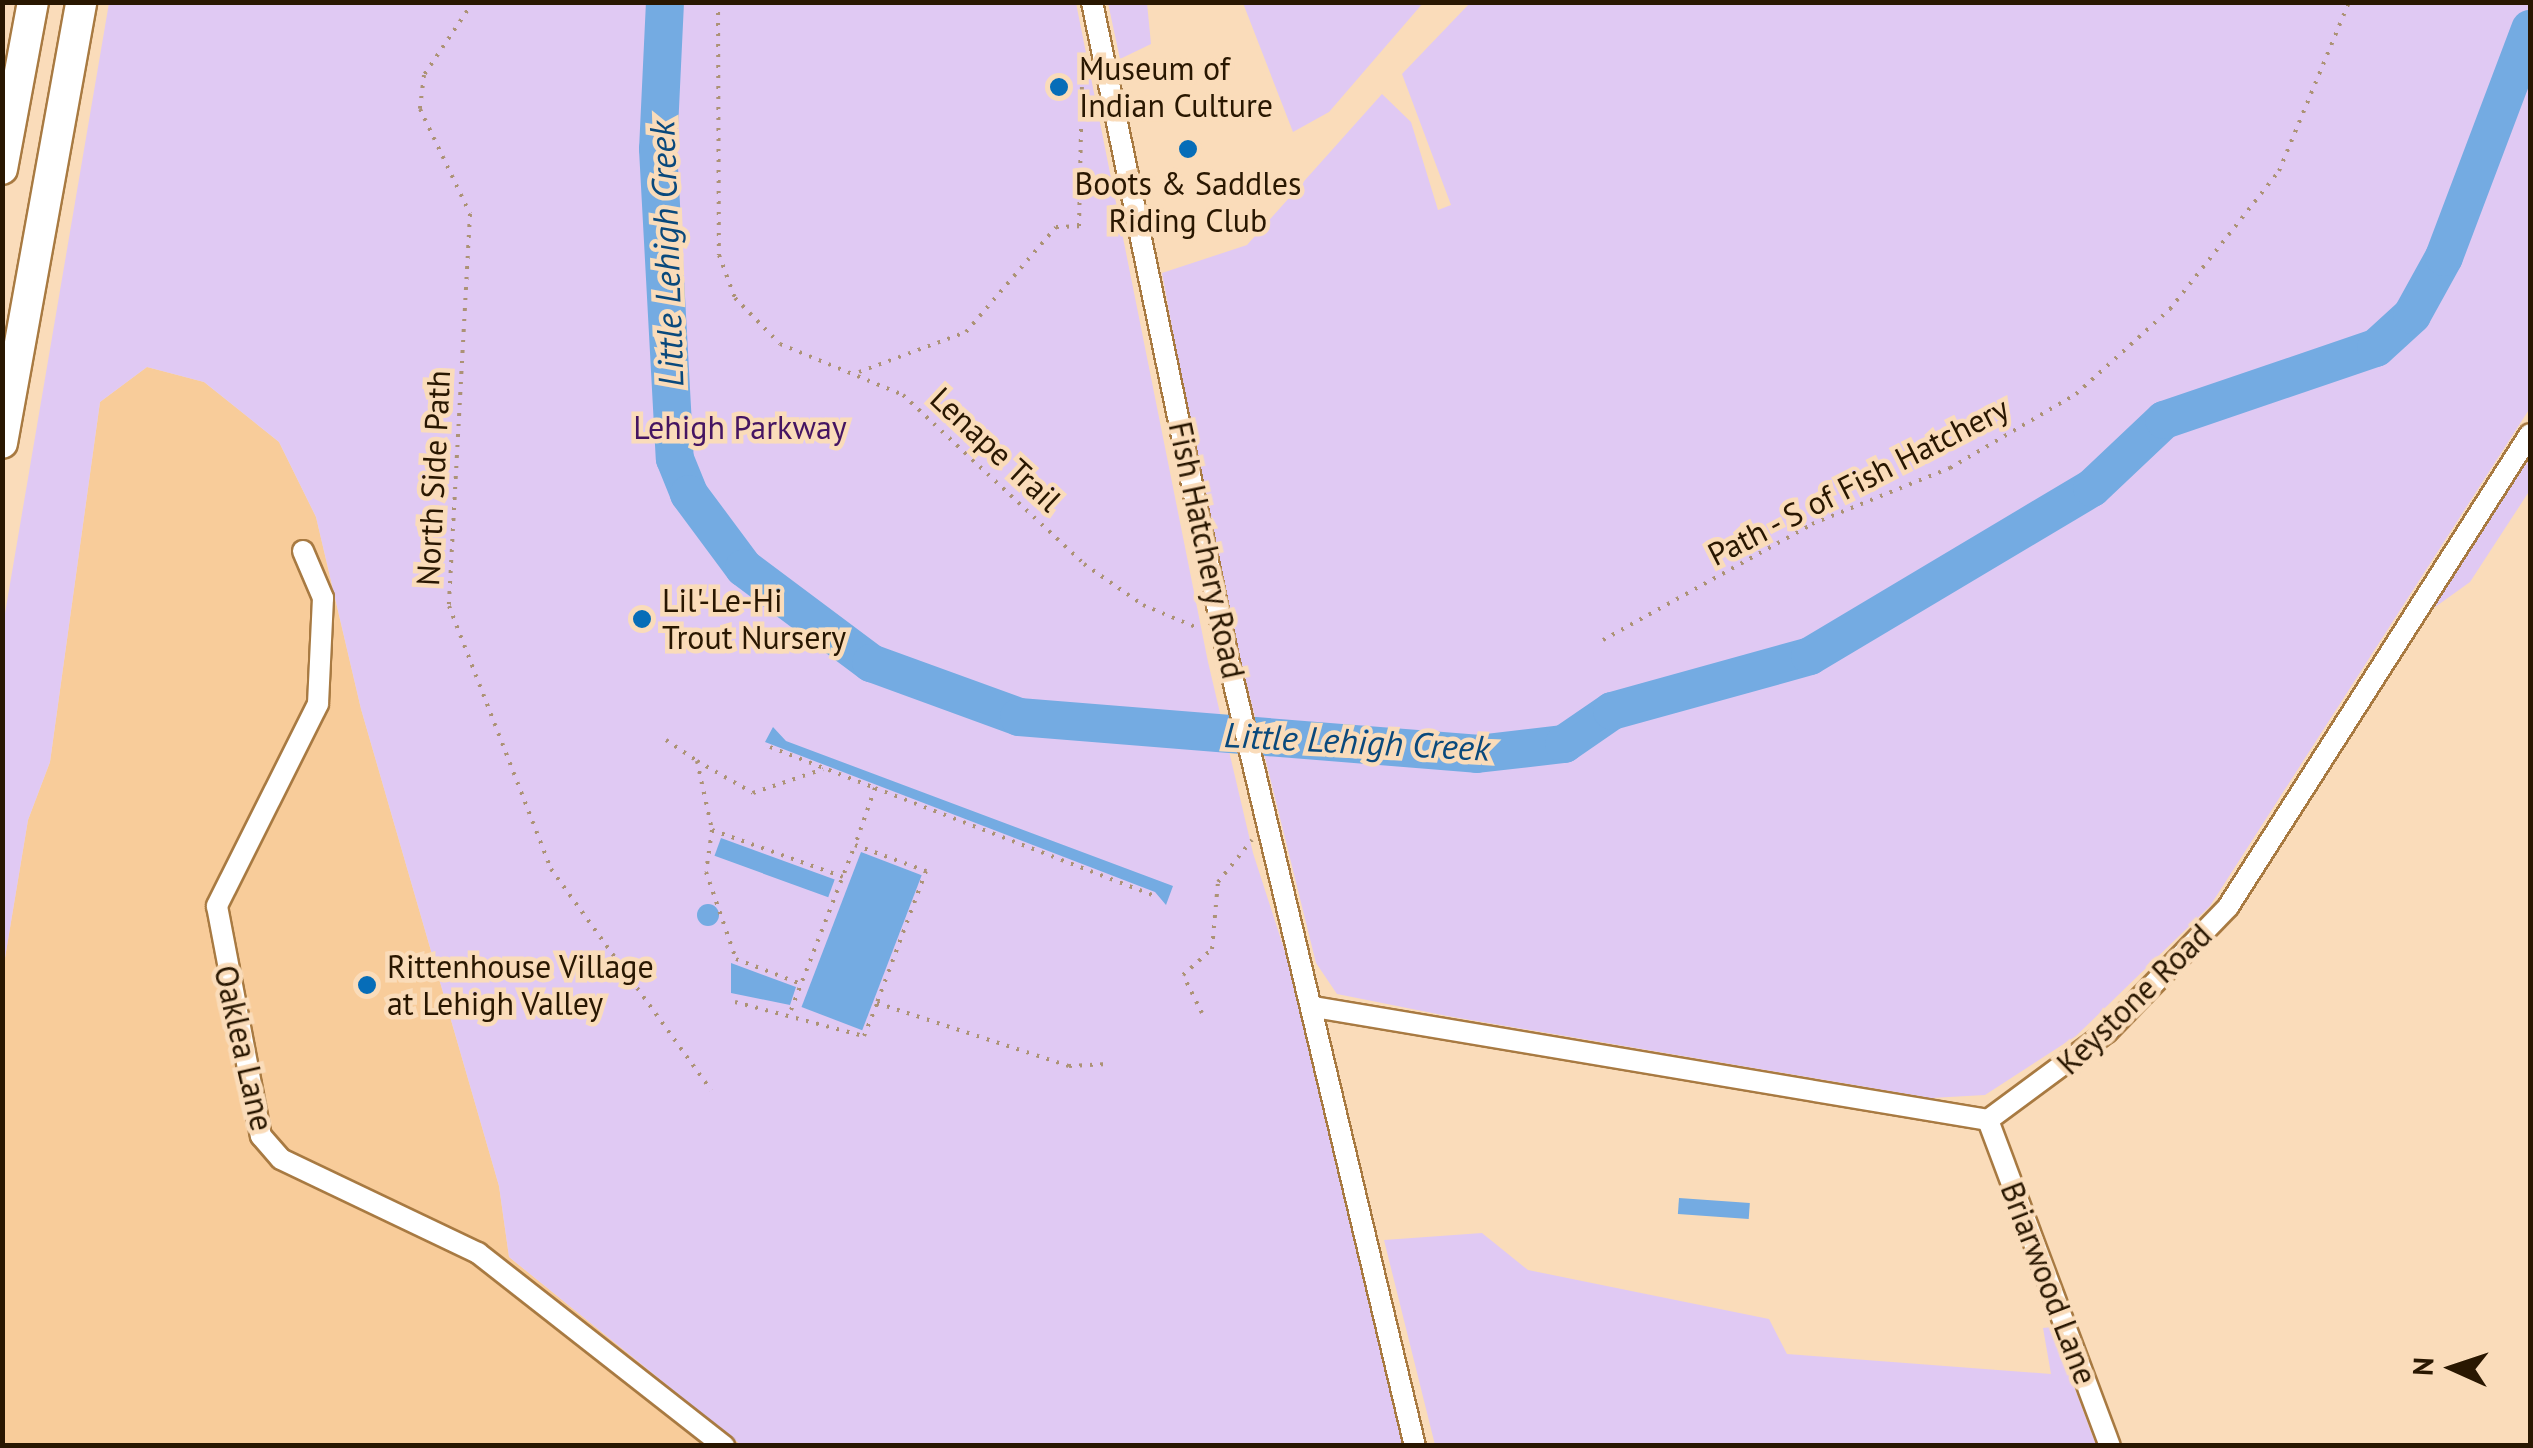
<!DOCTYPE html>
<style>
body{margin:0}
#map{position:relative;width:2533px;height:1448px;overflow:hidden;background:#fadcba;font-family:"PT Sans",sans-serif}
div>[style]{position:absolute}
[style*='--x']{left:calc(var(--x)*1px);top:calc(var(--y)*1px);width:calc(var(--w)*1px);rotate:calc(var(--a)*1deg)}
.built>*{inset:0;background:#f8cc9a}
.green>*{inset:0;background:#e0c9f3}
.water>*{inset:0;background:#74abe2;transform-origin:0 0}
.round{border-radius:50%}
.river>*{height:38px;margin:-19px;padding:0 19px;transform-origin:19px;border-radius:19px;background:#74abe2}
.path>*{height:4px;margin-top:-2px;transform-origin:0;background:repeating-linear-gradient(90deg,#ac9275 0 2.5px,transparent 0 10.5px)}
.roads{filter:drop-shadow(2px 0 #a87a42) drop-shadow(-2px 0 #a87a42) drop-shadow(0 2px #a87a42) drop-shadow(0 -2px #a87a42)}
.minor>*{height:20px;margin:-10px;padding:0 10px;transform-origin:10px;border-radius:10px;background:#fff}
.highway>*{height:30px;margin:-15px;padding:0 15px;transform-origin:15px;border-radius:15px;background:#fff}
.dots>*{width:28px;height:28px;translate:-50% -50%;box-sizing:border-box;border:5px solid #fadcba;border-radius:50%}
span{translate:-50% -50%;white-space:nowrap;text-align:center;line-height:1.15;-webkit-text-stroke:9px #fadcba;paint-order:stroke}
.poi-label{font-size:32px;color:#291701}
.left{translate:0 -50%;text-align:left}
.park-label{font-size:32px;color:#451562}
.street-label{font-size:32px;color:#291701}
.water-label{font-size:35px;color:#0a497c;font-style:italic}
.frame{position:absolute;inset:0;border:5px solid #291701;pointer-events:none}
.north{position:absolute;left:2403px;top:1318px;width:100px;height:100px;-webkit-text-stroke:8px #fadcba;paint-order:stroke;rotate:273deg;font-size:28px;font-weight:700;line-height:40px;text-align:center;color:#291701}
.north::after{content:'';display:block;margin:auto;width:35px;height:45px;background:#291701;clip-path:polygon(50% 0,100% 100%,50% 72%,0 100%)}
</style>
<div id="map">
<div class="built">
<div style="clip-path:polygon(147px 367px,204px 382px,279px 442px,316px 517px,361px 709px,499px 1186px,509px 1257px,741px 1445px,3px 1446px,3px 970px,28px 820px,50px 762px,100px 402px)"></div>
</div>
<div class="green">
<div style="clip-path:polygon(109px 3px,1076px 3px,1208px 662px,1253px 853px,1306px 1017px,1406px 1445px,741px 1445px,509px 1257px,499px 1186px,361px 709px,316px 517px,279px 442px,204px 382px,147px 367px,100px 402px,50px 762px,28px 820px,3px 970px,3px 625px)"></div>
<div style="clip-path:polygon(1108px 3px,1147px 3px,1151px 44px,1120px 59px)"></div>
<div style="clip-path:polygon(1243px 3px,1423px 3px,1329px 112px,1293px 132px)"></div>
<div style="clip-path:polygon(1470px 3px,2530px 3px,2530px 408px,2210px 906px,2076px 1036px,1985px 1095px,1931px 1098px,1447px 1016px,1337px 994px,1316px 963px,1211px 540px,1162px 273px,1247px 245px,1382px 94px,1411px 122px,1438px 210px,1451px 205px,1402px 74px)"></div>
<div style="clip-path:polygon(2530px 454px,2530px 490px,2470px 582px,2431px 610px)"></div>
<div style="clip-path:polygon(1482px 1233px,1528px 1270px,1769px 1319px,1787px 1354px,2051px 1374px,2043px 1328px,2052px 1327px,2096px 1445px,1435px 1445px,1384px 1240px)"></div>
</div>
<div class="water">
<div style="clip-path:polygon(773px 727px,786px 741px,1173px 886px,1166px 905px,1155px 892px,765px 742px)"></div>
<div style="left:721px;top:838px;width:121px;height:19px;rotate:20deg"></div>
<div style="left:861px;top:852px;width:65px;height:166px;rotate:21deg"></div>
<div class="round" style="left:697px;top:904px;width:22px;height:22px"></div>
<div style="clip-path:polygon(731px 963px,796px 987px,790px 1005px,731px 993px)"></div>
<div style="left:1679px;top:1198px;width:71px;height:16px;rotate:4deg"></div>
</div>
<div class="river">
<div style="--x:665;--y:2;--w:147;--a:92.7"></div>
<div style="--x:658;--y:149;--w:310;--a:86.9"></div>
<div style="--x:675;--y:459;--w:38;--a:68"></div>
<div style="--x:689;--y:494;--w:92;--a:53.4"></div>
<div style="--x:744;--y:568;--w:159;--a:36.8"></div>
<div style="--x:871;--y:663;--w:158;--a:20"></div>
<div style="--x:1019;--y:717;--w:459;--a:4.6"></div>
<div style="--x:1477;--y:754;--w:88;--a:-6.6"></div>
<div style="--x:1564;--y:744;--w:58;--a:-34.5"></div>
<div style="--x:1612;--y:711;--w:205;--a:-15.5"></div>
<div style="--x:1810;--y:656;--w:328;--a:-30.8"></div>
<div style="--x:2092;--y:488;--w:99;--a:-43.4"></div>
<div style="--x:2164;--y:420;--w:224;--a:-18.8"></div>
<div style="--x:2376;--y:348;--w:49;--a:-42.5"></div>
<div style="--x:2412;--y:315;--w:66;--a:-61.1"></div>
<div style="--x:2444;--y:257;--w:244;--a:-69.3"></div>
</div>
<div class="path">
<div style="--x:473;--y:2;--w:88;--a:123.9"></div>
<div style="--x:424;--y:75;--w:34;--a:97"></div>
<div style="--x:420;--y:109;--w:116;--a:64.5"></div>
<div style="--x:470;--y:214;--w:393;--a:93.1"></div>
<div style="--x:449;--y:606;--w:282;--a:68.8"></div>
<div style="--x:551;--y:869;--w:273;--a:54.1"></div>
<div style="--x:718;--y:2;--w:253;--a:89.8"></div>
<div style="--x:719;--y:255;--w:46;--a:69.6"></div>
<div style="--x:735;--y:298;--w:64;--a:45.6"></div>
<div style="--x:780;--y:344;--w:133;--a:22.5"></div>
<div style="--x:903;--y:395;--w:248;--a:43"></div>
<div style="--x:1084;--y:564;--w:72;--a:34.8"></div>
<div style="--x:1143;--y:605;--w:62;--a:22.8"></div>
<div style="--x:859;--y:372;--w:114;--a:-20.5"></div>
<div style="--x:966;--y:332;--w:138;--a:-49.4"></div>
<div style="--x:1056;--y:227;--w:23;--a:-2"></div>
<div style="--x:1079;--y:226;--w:149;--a:-88.8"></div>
<div style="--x:1603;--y:640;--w:239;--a:-29"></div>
<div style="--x:1812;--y:524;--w:149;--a:-22.1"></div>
<div style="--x:1950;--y:468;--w:146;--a:-30.4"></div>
<div style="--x:2076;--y:394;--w:127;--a:-42.1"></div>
<div style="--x:2170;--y:309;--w:176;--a:-51.7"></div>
<div style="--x:2279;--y:171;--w:183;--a:-67.5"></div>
<div style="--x:666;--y:740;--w:37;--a:34"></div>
<div style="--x:697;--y:761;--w:71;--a:77.7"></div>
<div style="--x:712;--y:830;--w:139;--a:19.7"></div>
<div style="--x:770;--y:747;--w:113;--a:21.3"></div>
<div style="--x:875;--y:788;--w:60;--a:109.3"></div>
<div style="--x:697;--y:761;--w:64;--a:29.7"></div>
<div style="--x:753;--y:793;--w:74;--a:-18.9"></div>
<div style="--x:875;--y:788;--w:297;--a:21.1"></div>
<div style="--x:712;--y:830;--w:42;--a:98.1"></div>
<div style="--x:706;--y:872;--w:92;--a:71"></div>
<div style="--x:736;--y:959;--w:70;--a:21"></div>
<div style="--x:735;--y:1002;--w:133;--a:14.8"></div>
<div style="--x:864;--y:1036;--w:35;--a:-68"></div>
<div style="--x:877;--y:1003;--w:202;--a:18.2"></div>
<div style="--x:1069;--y:1066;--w:39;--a:-3"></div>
<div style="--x:791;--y:1010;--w:177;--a:-68.8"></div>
<div style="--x:855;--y:845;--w:76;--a:20.1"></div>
<div style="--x:926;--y:871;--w:141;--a:110.4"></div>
<div style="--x:1202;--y:1013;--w:42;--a:-116.6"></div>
<div style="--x:1183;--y:975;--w:39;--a:-42"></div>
<div style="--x:1212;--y:949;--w:67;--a:-84.9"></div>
<div style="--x:1218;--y:882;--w:54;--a:-51"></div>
</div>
<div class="roads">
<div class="minor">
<div style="--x:1092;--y:2;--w:675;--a:78.29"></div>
<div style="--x:1229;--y:663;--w:805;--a:76.64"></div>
<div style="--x:303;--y:551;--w:51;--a:66.9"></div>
<div style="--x:323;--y:598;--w:106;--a:92.7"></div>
<div style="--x:318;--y:704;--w:226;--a:116.6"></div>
<div style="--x:217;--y:906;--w:234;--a:79.2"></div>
<div style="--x:261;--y:1136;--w:30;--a:49"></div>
<div style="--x:281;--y:1159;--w:218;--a:25.5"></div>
<div style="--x:478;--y:1253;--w:313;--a:38.1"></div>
<div style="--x:1314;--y:1007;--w:683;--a:9.52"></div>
<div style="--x:1988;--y:1120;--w:148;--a:-36.5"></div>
<div style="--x:2107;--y:1032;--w:174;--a:-45.9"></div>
<div style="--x:2228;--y:907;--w:561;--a:-57.44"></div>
<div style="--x:1988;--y:1120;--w:348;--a:69.5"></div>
</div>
<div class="highway">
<div style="--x:2;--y:169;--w:170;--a:-79.5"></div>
<div style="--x:2;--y:443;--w:448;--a:-79.8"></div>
</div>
</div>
<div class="dots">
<div style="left:1059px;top:87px;background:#066db8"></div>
<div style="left:1188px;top:149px;background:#066db8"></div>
<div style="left:642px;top:619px;background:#066db8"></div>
<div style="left:367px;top:985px;background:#066db8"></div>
</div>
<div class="poi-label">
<span class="left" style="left:1079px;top:87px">Museum of<br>Indian Culture</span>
<span style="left:1188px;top:202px">Boots &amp; Saddles<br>Riding Club</span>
<span class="left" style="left:662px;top:619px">Lil'-Le-Hi<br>Trout Nursery</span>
<span class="left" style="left:387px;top:985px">Rittenhouse Village<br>at Lehigh Valley</span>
</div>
<div class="park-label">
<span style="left:740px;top:427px">Lehigh Parkway</span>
</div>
<div class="street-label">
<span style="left:996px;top:449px;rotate:43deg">Lenape Trail</span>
<span style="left:433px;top:478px;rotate:-87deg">North Side Path</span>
<span style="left:1858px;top:481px;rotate:-27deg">Path - S of Fish Hatchery</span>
<span style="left:1207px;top:550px;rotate:78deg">Fish Hatchery Road</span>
<span style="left:2134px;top:999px;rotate:-44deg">Keystone Road</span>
<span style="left:244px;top:1048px;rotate:77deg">Oaklea Lane</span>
<span style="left:2049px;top:1283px;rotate:69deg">Briarwood Lane</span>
</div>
<div class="water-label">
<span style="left:666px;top:254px;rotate:-92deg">Little Lehigh Creek</span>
<span style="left:1357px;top:741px;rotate:3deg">Little Lehigh Creek</span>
</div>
<div class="frame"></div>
<div class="north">N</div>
</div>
